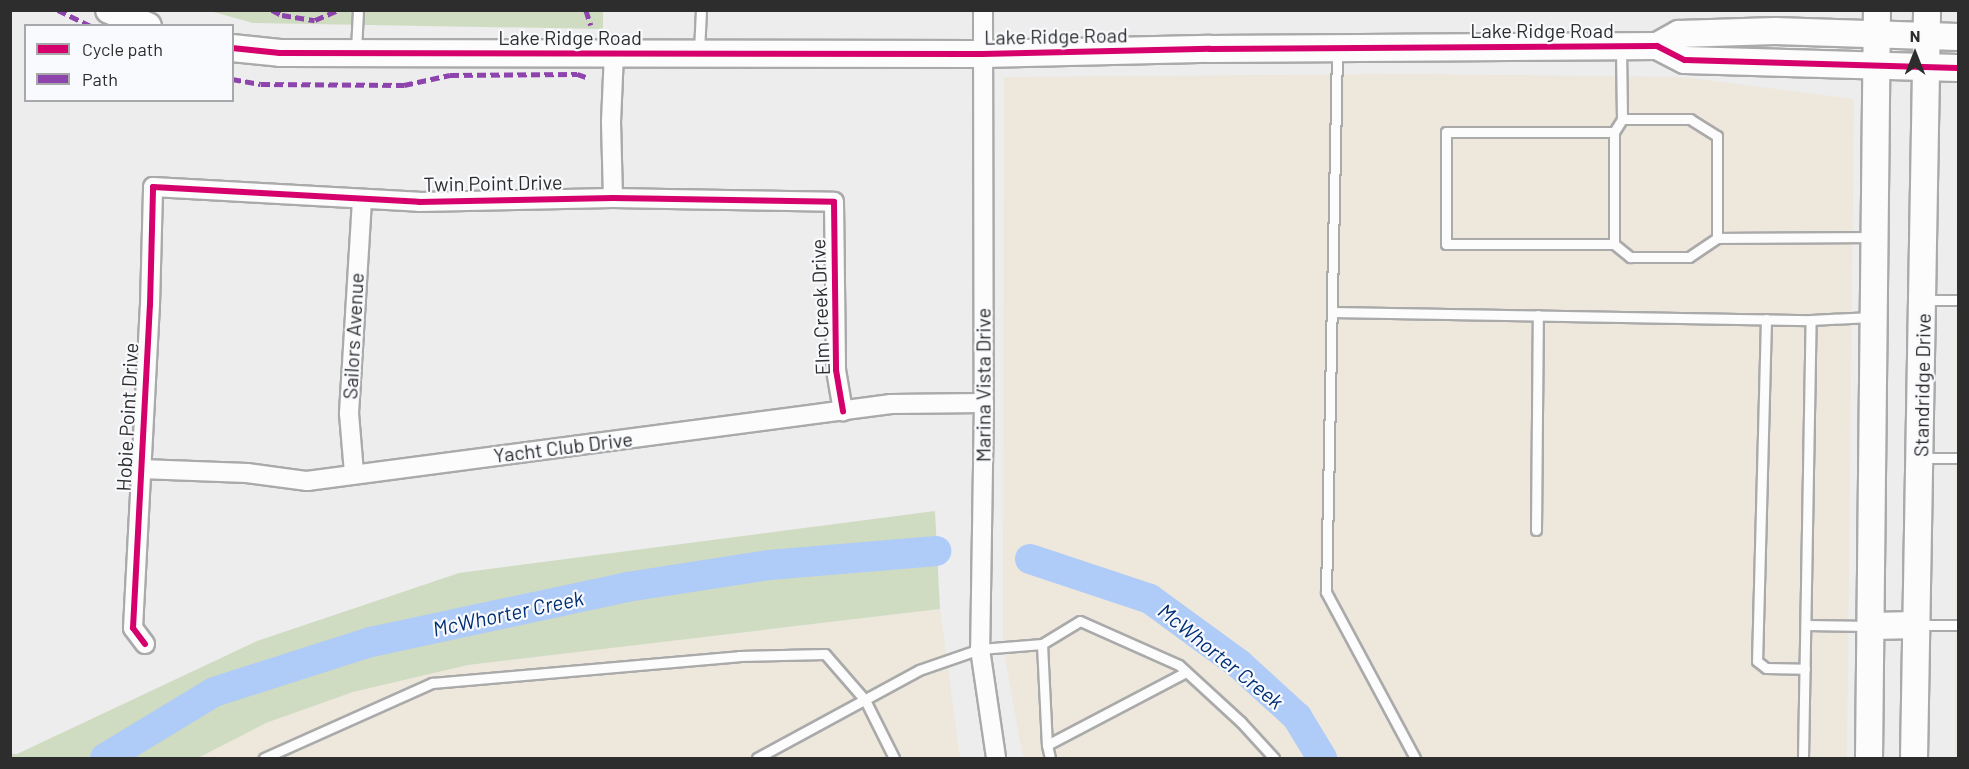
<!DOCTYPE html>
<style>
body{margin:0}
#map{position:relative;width:1969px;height:769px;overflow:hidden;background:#ededee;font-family:Barlow,sans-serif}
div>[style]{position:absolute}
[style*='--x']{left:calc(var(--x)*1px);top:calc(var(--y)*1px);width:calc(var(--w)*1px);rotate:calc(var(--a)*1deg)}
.commercial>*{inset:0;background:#ede7dc}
.green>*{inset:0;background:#d0dcc1}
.river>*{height:30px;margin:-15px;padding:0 15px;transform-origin:15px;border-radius:15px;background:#afcbf7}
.roads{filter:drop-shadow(2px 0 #aaaaab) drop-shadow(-2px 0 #aaaaab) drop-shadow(0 2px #aaaaab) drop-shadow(0 -2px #aaaaab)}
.lane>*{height:9px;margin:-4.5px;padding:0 4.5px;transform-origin:4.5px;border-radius:4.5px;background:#fcfcfc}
.street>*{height:18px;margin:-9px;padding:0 9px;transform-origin:9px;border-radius:9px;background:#fcfcfc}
.secondary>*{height:26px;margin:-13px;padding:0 13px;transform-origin:13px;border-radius:13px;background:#fcfcfc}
.quiet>*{height:4.5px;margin-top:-2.25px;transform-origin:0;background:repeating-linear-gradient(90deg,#8e44ad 0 9px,transparent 0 13.5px)}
.cycleway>*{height:6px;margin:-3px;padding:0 3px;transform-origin:3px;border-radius:3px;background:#d6006c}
span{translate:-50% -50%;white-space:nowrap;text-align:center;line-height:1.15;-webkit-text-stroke:4.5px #f9fafd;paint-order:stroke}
.street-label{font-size:20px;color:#2d2d2e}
.water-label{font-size:21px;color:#012f76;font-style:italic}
.frame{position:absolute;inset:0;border:12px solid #2d2d2e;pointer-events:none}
.legend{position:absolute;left:24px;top:24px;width:210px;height:78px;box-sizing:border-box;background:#f9fafd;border:2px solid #a7a8aa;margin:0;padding:8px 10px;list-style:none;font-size:18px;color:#2d2d2e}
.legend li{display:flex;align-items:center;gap:12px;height:30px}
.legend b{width:30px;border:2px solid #a7a8aa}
.north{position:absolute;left:1885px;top:24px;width:60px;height:60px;-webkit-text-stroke:4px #f9fafd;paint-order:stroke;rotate:0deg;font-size:16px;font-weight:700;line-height:24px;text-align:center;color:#2d2d2e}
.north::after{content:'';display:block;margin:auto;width:21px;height:27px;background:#2d2d2e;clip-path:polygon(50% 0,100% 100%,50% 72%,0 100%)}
</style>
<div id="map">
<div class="commercial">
<div style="clip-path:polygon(1415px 74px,1684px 77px,1854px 99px,1847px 758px,1023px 758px,1003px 646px,1004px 77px)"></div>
<div style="clip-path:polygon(1957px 91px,1958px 758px,1955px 758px)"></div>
<div style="clip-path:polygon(940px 609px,960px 758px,198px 758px,266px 723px,353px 692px,468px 665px)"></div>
</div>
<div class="green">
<div style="clip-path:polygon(603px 10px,603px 29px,253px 23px,210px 11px)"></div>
<div style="clip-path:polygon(935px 511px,940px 609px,468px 665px,353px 692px,266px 723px,198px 758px,11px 758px,11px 754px,17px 754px,257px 641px,459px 573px)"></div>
</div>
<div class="river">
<div style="--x:1030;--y:559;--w:126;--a:18.4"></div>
<div style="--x:1150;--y:599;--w:110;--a:36.1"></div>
<div style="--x:1239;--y:664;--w:79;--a:42.4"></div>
<div style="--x:1297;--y:717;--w:48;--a:58.6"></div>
<div style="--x:105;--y:758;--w:127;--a:-31.2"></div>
<div style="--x:214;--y:692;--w:165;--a:-17.7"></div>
<div style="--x:371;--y:642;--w:262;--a:-12.1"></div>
<div style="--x:627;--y:587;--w:144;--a:-8.8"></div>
<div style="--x:769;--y:565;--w:168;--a:-4.8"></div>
</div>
<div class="roads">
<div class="lane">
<div style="--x:356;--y:50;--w:40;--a:-87.1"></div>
<div style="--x:699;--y:51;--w:41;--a:-87.2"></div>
<div style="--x:1337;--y:51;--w:541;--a:91.16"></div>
<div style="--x:1326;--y:592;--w:188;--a:61.8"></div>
<div style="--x:1614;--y:132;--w:168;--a:180"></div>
<div style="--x:1446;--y:132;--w:112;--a:90"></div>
<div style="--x:1446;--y:244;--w:168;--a:0"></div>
<div style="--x:1614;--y:244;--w:21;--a:39"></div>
<div style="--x:1630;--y:257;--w:59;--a:0"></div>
<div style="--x:1689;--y:257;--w:34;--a:-34"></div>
<div style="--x:1717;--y:238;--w:102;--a:-90"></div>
<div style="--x:1717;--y:136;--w:32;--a:-148"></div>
<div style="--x:1690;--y:119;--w:68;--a:180"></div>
<div style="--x:1717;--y:238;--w:155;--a:-0.4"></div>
<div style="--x:1614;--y:244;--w:112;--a:-90"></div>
<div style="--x:1614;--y:132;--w:15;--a:-58"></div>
<div style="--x:1622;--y:119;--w:71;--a:-90.8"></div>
<div style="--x:1925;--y:300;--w:33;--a:0"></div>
<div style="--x:1332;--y:312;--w:479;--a:1"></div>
<div style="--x:1811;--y:320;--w:60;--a:-2.9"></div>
<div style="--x:1766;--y:319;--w:342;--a:91.5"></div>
<div style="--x:1757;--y:661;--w:11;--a:38"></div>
<div style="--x:1766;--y:668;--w:39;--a:1"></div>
<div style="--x:1922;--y:458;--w:36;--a:0"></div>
<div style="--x:1536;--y:530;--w:215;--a:-89.5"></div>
<div style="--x:1806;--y:625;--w:64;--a:0.9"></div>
<div style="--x:1919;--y:625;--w:39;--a:0"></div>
<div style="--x:1042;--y:644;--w:44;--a:-31.2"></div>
<div style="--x:1080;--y:621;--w:108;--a:24"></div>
<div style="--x:1179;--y:665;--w:84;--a:42.6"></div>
<div style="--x:1241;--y:722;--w:49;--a:47.5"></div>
<div style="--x:1047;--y:745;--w:157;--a:-27.7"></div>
<div style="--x:264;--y:758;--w:184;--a:-24.1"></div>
<div style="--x:432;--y:683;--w:308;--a:-5"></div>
<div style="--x:739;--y:656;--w:86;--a:-1.3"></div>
<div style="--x:825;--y:654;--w:61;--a:49"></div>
<div style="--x:865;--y:700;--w:65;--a:63.4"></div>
<div style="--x:757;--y:758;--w:184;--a:-28.5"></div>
<div style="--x:919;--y:670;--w:65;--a:-19"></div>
<div style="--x:980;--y:649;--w:62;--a:-4.6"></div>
<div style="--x:1042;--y:644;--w:101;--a:87.2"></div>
<div style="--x:1047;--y:745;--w:13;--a:77"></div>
<div style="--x:1803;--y:758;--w:438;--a:-89"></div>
</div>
<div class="street">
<div style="--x:983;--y:10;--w:393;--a:89.9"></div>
<div style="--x:984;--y:403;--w:246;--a:90.9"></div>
<div style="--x:980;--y:649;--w:110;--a:81.6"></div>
<div style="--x:613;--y:198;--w:76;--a:-91.5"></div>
<div style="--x:611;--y:122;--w:69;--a:-87.5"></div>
<div style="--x:141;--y:469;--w:106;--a:2.2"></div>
<div style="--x:247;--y:473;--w:61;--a:7.6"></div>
<div style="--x:307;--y:481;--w:589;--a:-7.51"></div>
<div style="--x:891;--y:404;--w:93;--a:-0.6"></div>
<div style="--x:354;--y:473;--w:60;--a:-94.8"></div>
<div style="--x:349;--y:413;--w:214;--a:-86.5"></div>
<div style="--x:145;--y:644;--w:20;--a:-127"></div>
<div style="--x:133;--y:628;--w:323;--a:-87"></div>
<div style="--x:150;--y:305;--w:118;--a:-88.5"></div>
<div style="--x:153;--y:187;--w:266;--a:3.2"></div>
<div style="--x:419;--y:202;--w:194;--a:-1.2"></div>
<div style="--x:613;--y:198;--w:221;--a:1"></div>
<div style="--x:834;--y:202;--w:168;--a:89.3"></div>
<div style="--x:836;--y:370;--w:42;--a:80.3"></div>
</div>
<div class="secondary">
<div style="--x:109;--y:10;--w:42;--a:22.3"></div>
<div style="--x:1657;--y:46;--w:25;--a:-29"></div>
<div style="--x:1679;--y:34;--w:96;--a:-1.8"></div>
<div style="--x:1775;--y:31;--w:183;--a:1.9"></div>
<div style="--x:232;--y:48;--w:48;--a:5.9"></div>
<div style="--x:280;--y:53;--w:702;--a:0.08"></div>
<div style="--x:982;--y:54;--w:228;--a:-1.3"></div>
<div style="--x:1210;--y:49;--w:447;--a:-0.4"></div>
<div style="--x:1657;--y:46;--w:31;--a:27"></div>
<div style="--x:1685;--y:60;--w:273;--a:1.7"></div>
<div style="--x:1871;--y:626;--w:46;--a:-1.2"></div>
<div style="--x:1869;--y:758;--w:748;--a:-89.39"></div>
<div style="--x:1914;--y:758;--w:748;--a:-89"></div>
</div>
</div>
<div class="quiet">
<div style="--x:58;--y:10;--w:37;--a:26"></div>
<div style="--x:272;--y:10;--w:11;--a:27"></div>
<div style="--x:282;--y:15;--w:33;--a:9"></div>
<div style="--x:315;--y:20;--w:26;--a:-23"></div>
<div style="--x:586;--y:10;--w:16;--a:72"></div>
<div style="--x:232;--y:79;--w:29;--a:10"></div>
<div style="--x:261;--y:84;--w:143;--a:0.4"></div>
<div style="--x:404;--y:85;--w:47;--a:-12.3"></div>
<div style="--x:450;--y:75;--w:127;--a:-0.5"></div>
<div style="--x:577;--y:74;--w:13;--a:18"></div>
</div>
<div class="cycleway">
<div style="--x:232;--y:48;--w:48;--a:5.9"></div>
<div style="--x:280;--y:53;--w:702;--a:0.08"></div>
<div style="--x:982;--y:54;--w:228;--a:-1.3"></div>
<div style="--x:1210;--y:49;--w:447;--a:-0.4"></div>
<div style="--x:1657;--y:46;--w:31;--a:27"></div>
<div style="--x:1685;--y:60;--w:273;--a:1.7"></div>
<div style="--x:145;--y:644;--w:20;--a:-127"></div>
<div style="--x:133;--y:628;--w:323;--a:-87"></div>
<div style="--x:150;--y:305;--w:118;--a:-88.5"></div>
<div style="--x:153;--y:187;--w:266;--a:3.2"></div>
<div style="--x:419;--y:202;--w:194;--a:-1.2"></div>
<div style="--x:613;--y:198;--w:221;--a:1"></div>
<div style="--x:834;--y:202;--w:168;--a:89.3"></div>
<div style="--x:836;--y:370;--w:42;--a:80.3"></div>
</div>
<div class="street-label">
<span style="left:1542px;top:30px">Lake Ridge Road</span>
<span style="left:1056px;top:36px;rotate:-1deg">Lake Ridge Road</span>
<span style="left:570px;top:37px">Lake Ridge Road</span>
<span style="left:493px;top:183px;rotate:-1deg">Twin Point Drive</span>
<span style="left:820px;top:307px;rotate:-92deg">Elm Creek Drive</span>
<span style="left:353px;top:336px;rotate:-87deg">Sailors Avenue</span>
<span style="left:983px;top:385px;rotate:-90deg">Marina Vista Drive</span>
<span style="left:1922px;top:385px;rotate:-89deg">Standridge Drive</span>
<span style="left:127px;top:417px;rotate:-87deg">Hobie Point Drive</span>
<span style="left:563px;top:447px;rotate:-7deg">Yacht Club Drive</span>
</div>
<div class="water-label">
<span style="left:508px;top:613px;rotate:-12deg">McWhorter Creek</span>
<span style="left:1221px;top:656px;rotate:39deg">McWhorter Creek</span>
</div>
<div class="frame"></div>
<ul class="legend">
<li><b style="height:8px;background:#d6006c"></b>Cycle path</li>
<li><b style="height:8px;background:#8e44ad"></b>Path</li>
</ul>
<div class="north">N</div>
</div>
